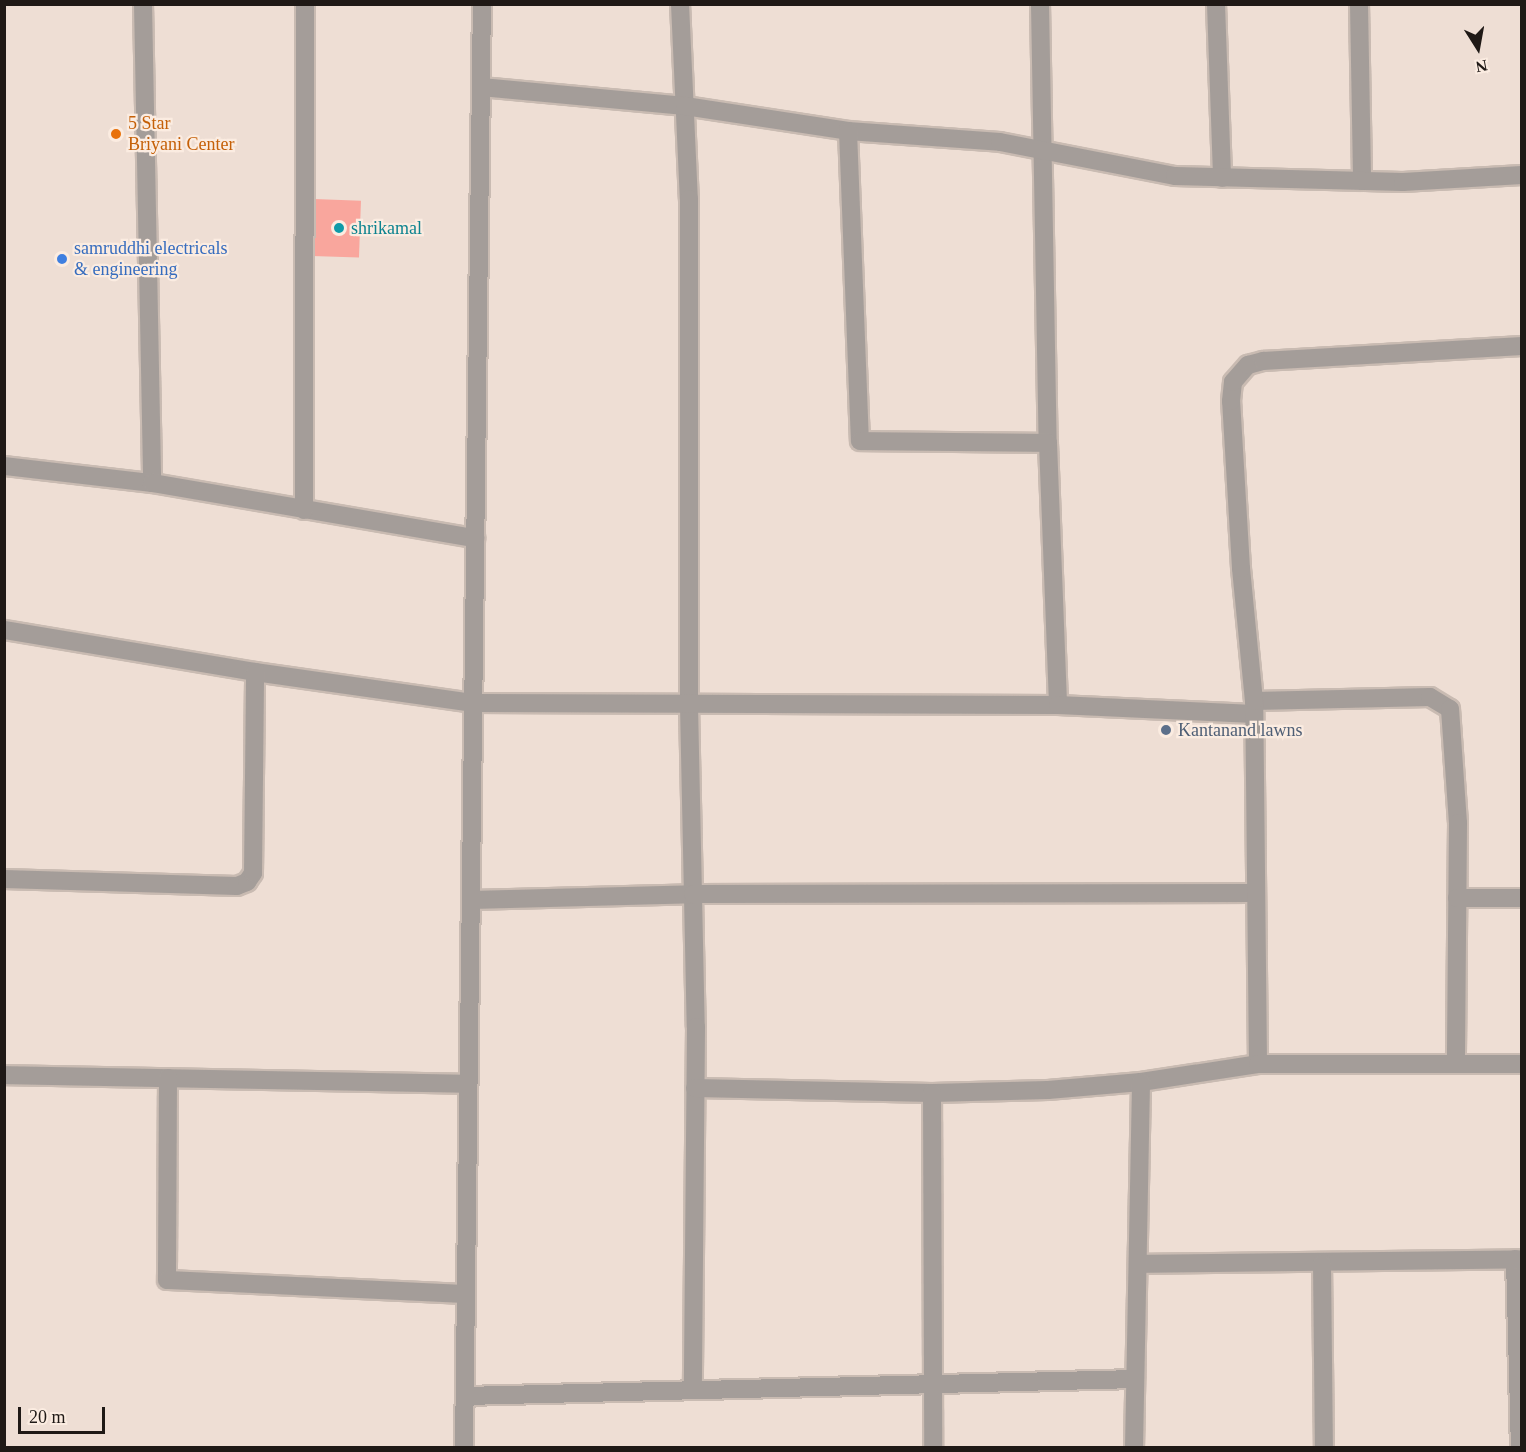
<!DOCTYPE html>
<style>
body{margin:0}
#map{position:relative;width:1526px;height:1452px;overflow:hidden;background:#eeded4;font-family:Georgia,serif}
div>[style]{position:absolute}
[style*='--x']{left:calc(var(--x)*1px);top:calc(var(--y)*1px);width:calc(var(--w)*1px);rotate:calc(var(--a)*1deg)}
.building>*{inset:0;background:#f9a69d;transform-origin:0 0}
.roads{filter:drop-shadow(2px 0 #c9bbb2) drop-shadow(-2px 0 #c9bbb2) drop-shadow(0 2px #c9bbb2) drop-shadow(0 -2px #c9bbb2)}
.minor>*{height:18px;margin:-9px;padding:0 9px;transform-origin:9px;border-radius:9px;background:#a49d99}
.dots>*{width:16px;height:16px;translate:-50% -50%;box-sizing:border-box;border:3px solid #fbece1;border-radius:50%}
span{translate:-50% -50%;white-space:nowrap;text-align:center;line-height:1.15;-webkit-text-stroke:4.5px #fbece1;paint-order:stroke}
.food-label{font-size:18px;color:#c56008}
.left{translate:0 -50%;text-align:left}
.culture-label{font-size:18px;color:#0d838f}
.shop-label{font-size:18px;color:#366cbe}
.service-label{font-size:18px;color:#4e5e75}
.frame{position:absolute;inset:0;border:6px solid #1f1916;pointer-events:none}
.north{position:absolute;left:1448px;top:18px;width:60px;height:60px;-webkit-text-stroke:4px #fbece1;paint-order:stroke;rotate:169deg;font-size:16px;font-weight:700;line-height:24px;text-align:center;color:#1f1916}
.north::after{content:'';display:block;margin:auto;width:21px;height:27px;background:#1f1916;clip-path:polygon(50% 0,100% 100%,50% 72%,0 100%)}
.scale{position:absolute;left:18px;top:1407px;width:87px;height:27px;box-sizing:border-box;border:3px solid #1f1916;border-top:0;padding-left:8px;font-size:18px;line-height:21px;white-space:nowrap;color:#1f1916;-webkit-text-stroke:4px #fbece1;paint-order:stroke}
</style>
<div id="map">
<div class="building">
<div style="left:314px;top:199px;width:47px;height:57px;rotate:2deg"></div>
</div>
<div class="roads">
<div class="minor">
<div style="--x:143;--y:4;--w:479;--a:88.9"></div>
<div style="--x:680;--y:4;--w:195;--a:87.4"></div>
<div style="--x:689;--y:199;--w:506;--a:90"></div>
<div style="--x:689;--y:705;--w:322;--a:88.8"></div>
<div style="--x:696;--y:1027;--w:362;--a:90.5"></div>
<div style="--x:1040;--y:4;--w:439;--a:89"></div>
<div style="--x:1048;--y:443;--w:262;--a:87.8"></div>
<div style="--x:1216;--y:4;--w:174;--a:88"></div>
<div style="--x:1359;--y:4;--w:177;--a:89"></div>
<div style="--x:481;--y:87;--w:205;--a:5.3"></div>
<div style="--x:685;--y:106;--w:165;--a:8.7"></div>
<div style="--x:848;--y:131;--w:152;--a:4.1"></div>
<div style="--x:1000;--y:142;--w:178;--a:11"></div>
<div style="--x:1175;--y:176;--w:228;--a:1.5"></div>
<div style="--x:1403;--y:182;--w:119;--a:-3.4"></div>
<div style="--x:848;--y:131;--w:310;--a:87.8"></div>
<div style="--x:860;--y:441;--w:188;--a:0.6"></div>
<div style="--x:4;--y:466;--w:149;--a:6.6"></div>
<div style="--x:152;--y:483;--w:328;--a:9.7"></div>
<div style="--x:304;--y:510;--w:506;--a:-89.89"></div>
<div style="--x:4;--y:630;--w:254;--a:9.5"></div>
<div style="--x:255;--y:672;--w:221;--a:8.1"></div>
<div style="--x:474;--y:703;--w:584;--a:0.2"></div>
<div style="--x:1058;--y:705;--w:196;--a:2.6"></div>
<div style="--x:1254;--y:701;--w:176;--a:-1.3"></div>
<div style="--x:1430;--y:697;--w:23;--a:31"></div>
<div style="--x:1450;--y:709;--w:114;--a:86"></div>
<div style="--x:1458;--y:823;--w:240;--a:90.5"></div>
<div style="--x:4;--y:879;--w:233;--a:1.7"></div>
<div style="--x:237;--y:886;--w:11;--a:-22"></div>
<div style="--x:247;--y:882;--w:11;--a:-56"></div>
<div style="--x:253;--y:873;--w:201;--a:-89.4"></div>
<div style="--x:1457;--y:898;--w:65;--a:0"></div>
<div style="--x:471;--y:900;--w:222;--a:-1.5"></div>
<div style="--x:693;--y:894;--w:563;--a:-0.1"></div>
<div style="--x:1258;--y:1064;--w:363;--a:-90.6"></div>
<div style="--x:1254;--y:701;--w:134;--a:-95.6"></div>
<div style="--x:1241;--y:568;--w:167;--a:-93.4"></div>
<div style="--x:1231;--y:401;--w:19;--a:-84"></div>
<div style="--x:1233;--y:382;--w:23;--a:-49"></div>
<div style="--x:1248;--y:365;--w:16;--a:-15"></div>
<div style="--x:1263;--y:361;--w:259;--a:-3.3"></div>
<div style="--x:4;--y:1075;--w:464;--a:1.1"></div>
<div style="--x:168;--y:1078;--w:202;--a:90.3"></div>
<div style="--x:167;--y:1280;--w:299;--a:2.7"></div>
<div style="--x:695;--y:1088;--w:237;--a:1.2"></div>
<div style="--x:932;--y:1093;--w:116;--a:-1.5"></div>
<div style="--x:1048;--y:1090;--w:93;--a:-4.9"></div>
<div style="--x:1141;--y:1082;--w:118;--a:-8.7"></div>
<div style="--x:1258;--y:1064;--w:264;--a:0"></div>
<div style="--x:932;--y:1093;--w:355;--a:89.8"></div>
<div style="--x:1515;--y:1259;--w:189;--a:88.5"></div>
<div style="--x:1138;--y:1264;--w:384;--a:-0.7"></div>
<div style="--x:1322;--y:1264;--w:184;--a:89.4"></div>
<div style="--x:465;--y:1396;--w:670;--a:-1.45"></div>
<div style="--x:464;--y:1448;--w:1444;--a:-89.29"></div>
<div style="--x:1134;--y:1448;--w:366;--a:-88.9"></div>
</div>
</div>
<div class="dots">
<div style="left:116px;top:134px;background:#e8710a"></div>
<div style="left:339px;top:228px;background:#0f9aa8"></div>
<div style="left:62px;top:259px;background:#3f7fe0"></div>
<div style="left:1166px;top:730px;background:#5c6f8a"></div>
</div>
<div class="food-label">
<span class="left" style="left:128px;top:134px">5 Star<br>Briyani Center</span>
</div>
<div class="culture-label">
<span class="left" style="left:351px;top:228px">shrikamal</span>
</div>
<div class="shop-label">
<span class="left" style="left:74px;top:259px">samruddhi electricals<br>&amp; engineering</span>
</div>
<div class="service-label">
<span class="left" style="left:1178px;top:730px">Kantanand lawns</span>
</div>
<div class="frame"></div>
<div class="north">N</div>
<div class="scale">20 m</div>
</div>
